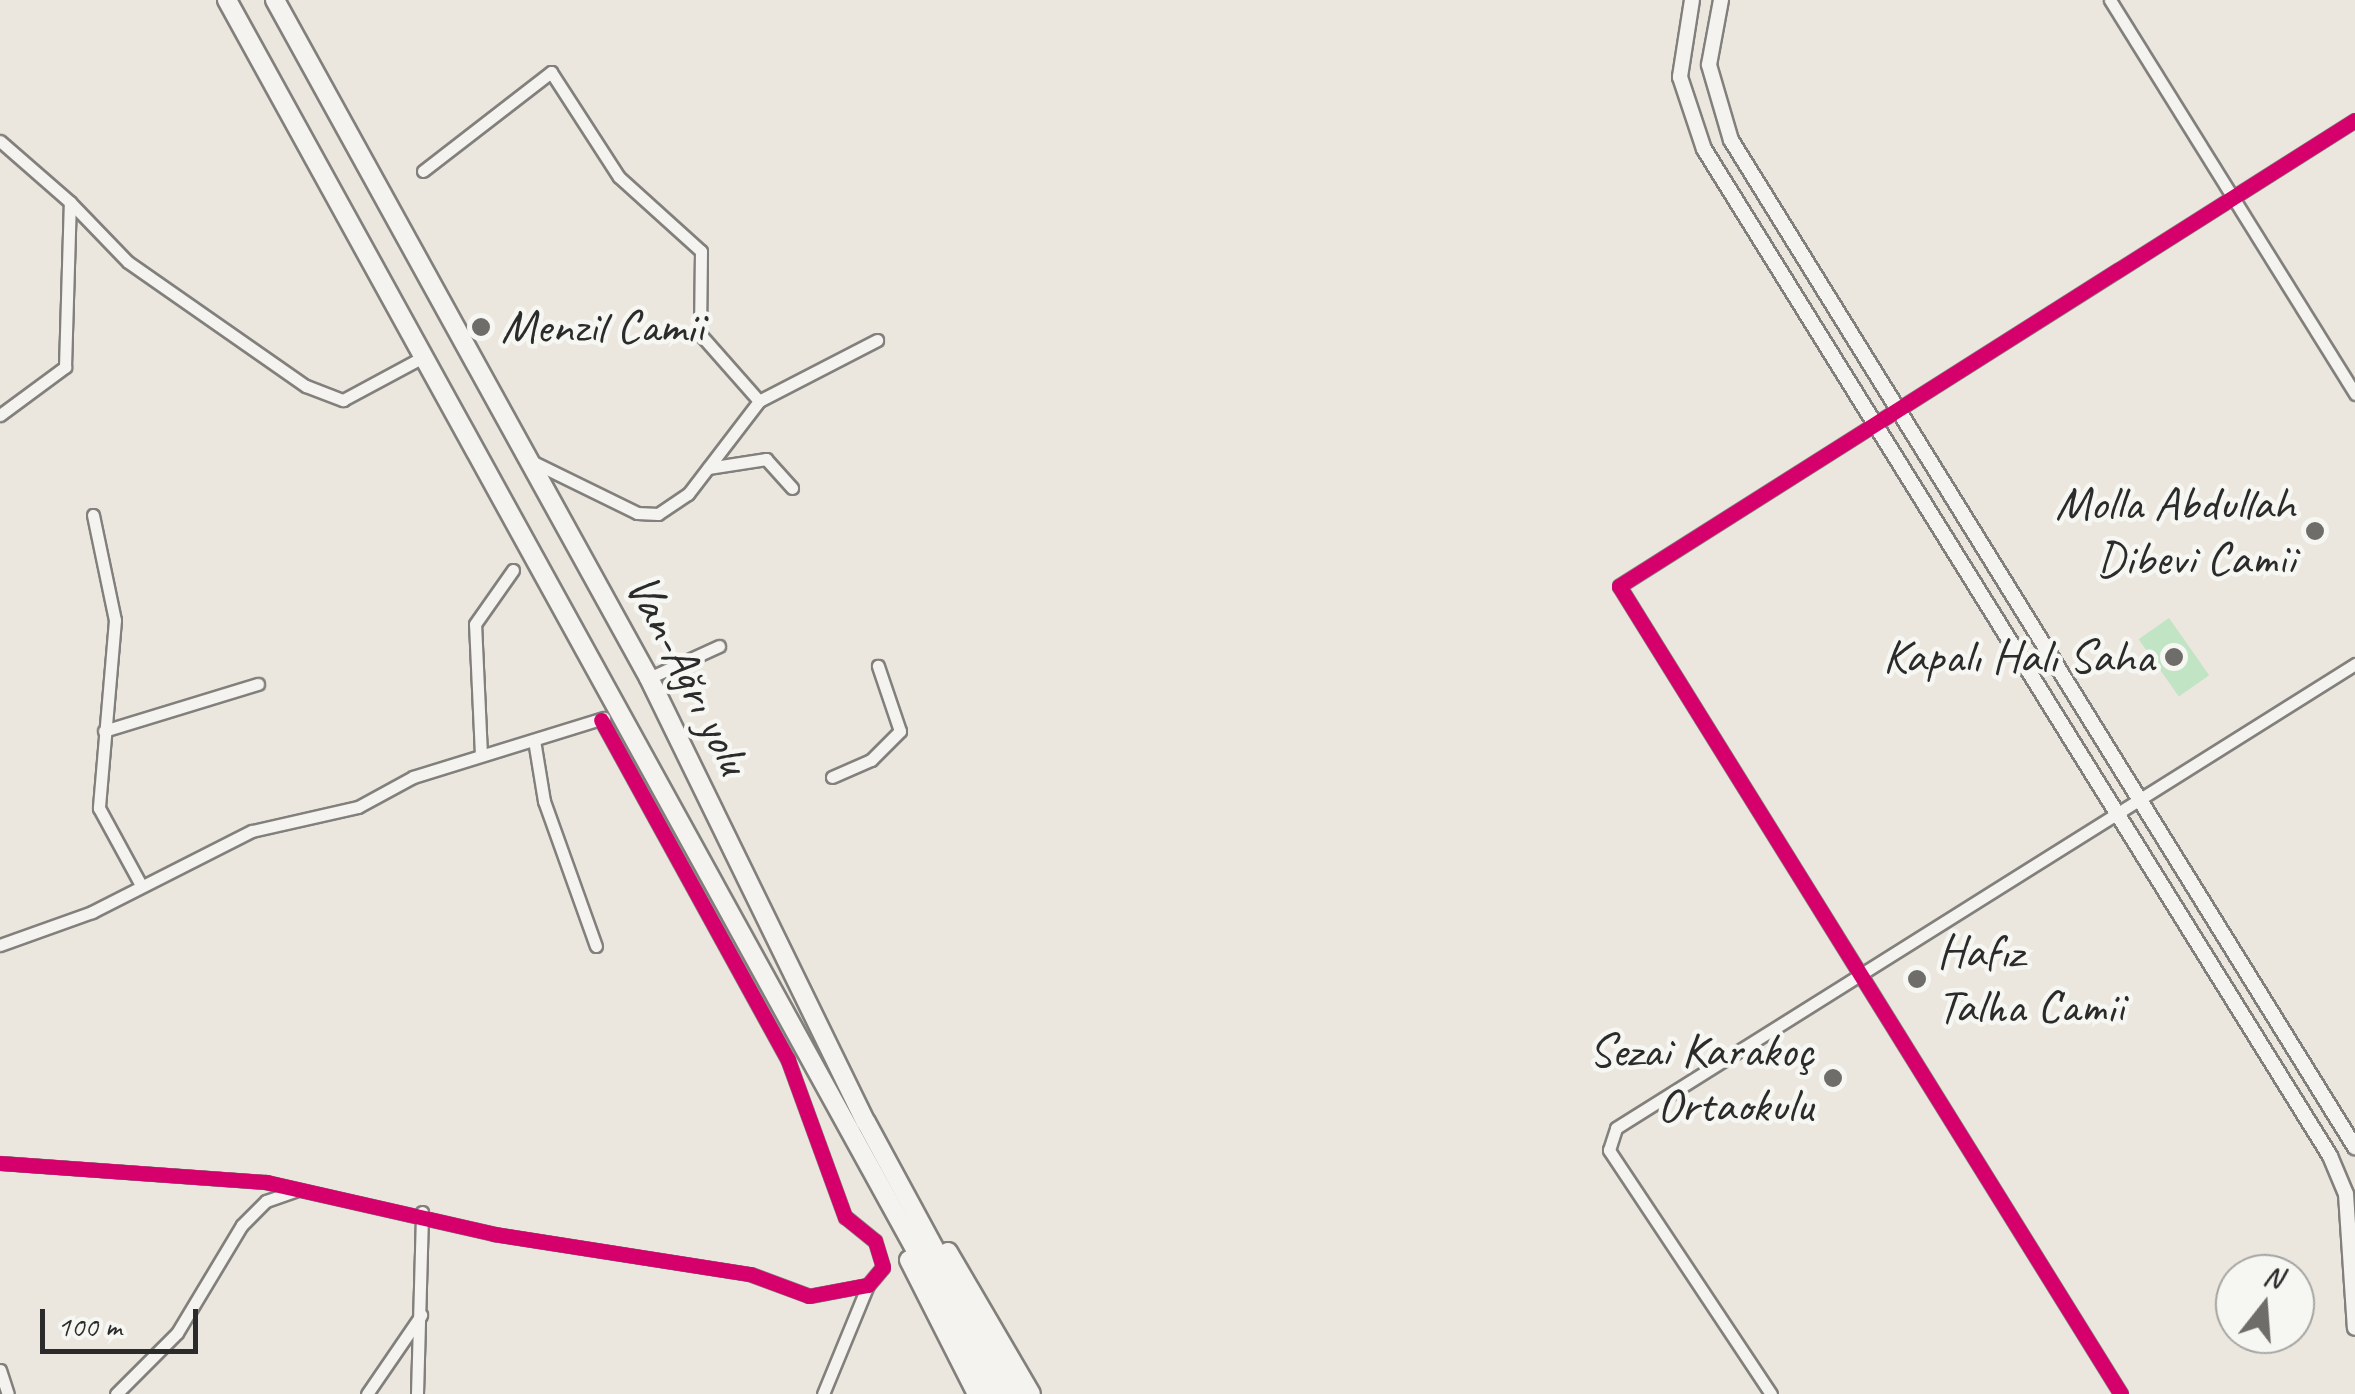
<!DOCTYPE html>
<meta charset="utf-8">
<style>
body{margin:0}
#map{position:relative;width:2355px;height:1394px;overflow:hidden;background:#ece7de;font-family:Caveat,sans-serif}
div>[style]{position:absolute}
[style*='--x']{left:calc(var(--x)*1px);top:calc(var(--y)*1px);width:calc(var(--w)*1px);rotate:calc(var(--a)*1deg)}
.green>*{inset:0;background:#c0e4c4;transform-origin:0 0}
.roads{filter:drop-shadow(2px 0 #82807c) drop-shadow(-2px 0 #82807c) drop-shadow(0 2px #82807c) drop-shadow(0 -2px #82807c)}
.minor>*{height:11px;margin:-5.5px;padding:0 5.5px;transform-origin:5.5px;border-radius:5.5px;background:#f4f3f0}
.tertiary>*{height:14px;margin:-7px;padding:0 7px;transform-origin:7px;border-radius:7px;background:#f4f3f0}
.trunk>*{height:18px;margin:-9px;padding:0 9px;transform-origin:9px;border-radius:9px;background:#f4f3f0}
.cycleway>*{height:15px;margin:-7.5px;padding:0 7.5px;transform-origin:7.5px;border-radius:7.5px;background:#d6006c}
.dots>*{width:28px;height:28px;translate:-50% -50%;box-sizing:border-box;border:5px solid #f6f6f2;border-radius:50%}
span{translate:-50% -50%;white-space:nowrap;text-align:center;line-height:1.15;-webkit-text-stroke:9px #f6f6f2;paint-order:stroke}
.poi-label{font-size:48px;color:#2b2b2b}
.left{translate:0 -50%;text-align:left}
.right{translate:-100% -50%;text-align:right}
.street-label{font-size:48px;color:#2b2b2b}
.north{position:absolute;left:2215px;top:1254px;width:100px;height:100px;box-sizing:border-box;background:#f6f6f2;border:2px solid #a5a5a2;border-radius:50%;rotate:17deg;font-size:28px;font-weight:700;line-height:40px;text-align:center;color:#2b2b2b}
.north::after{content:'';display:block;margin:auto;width:35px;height:45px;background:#6f6d6a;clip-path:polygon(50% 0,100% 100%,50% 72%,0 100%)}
.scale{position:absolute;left:40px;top:1309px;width:158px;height:45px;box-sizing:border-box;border:5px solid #2b2b2b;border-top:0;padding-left:12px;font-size:30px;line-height:35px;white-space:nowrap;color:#2b2b2b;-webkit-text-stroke:8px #f6f6f2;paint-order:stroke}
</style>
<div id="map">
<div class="green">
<div style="left:2169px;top:618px;width:70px;height:37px;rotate:55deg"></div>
</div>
<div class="roads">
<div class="minor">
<div style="--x:2110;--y:0;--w:464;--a:58.1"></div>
<div style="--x:0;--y:141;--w:93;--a:41.1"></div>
<div style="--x:423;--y:171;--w:162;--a:-37.7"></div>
<div style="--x:551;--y:72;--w:125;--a:57.1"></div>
<div style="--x:619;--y:177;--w:110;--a:42.1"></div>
<div style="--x:701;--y:251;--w:83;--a:90.7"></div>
<div style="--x:700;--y:334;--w:89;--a:48.6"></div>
<div style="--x:0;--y:415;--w:81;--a:-36.4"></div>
<div style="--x:65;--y:367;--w:165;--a:-88.3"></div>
<div style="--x:70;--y:202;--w:83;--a:46"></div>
<div style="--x:128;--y:262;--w:217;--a:34.9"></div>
<div style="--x:306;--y:386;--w:40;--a:21"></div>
<div style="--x:343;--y:400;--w:89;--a:-28.3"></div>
<div style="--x:529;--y:460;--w:120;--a:26.1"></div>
<div style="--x:637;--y:513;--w:21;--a:3"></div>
<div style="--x:658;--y:514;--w:36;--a:-34"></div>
<div style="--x:688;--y:494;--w:117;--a:-52.6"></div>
<div style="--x:759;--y:401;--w:133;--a:-27.3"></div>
<div style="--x:708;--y:468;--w:59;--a:-8.8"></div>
<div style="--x:766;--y:459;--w:39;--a:48"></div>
<div style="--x:93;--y:515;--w:107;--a:78.2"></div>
<div style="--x:115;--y:620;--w:189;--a:94.9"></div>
<div style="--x:99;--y:808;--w:88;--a:61.4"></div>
<div style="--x:649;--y:678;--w:77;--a:-24.6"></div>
<div style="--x:104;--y:731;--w:161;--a:-17"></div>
<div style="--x:534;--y:740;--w:62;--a:80.7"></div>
<div style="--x:544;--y:801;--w:154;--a:70.3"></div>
<div style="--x:481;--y:755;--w:131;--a:-92.6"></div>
<div style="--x:475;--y:624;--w:66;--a:-54.9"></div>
<div style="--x:832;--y:777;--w:43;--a:-23.6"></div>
<div style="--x:871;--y:760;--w:41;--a:-45"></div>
<div style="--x:900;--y:731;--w:69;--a:-108.7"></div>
<div style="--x:0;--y:945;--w:98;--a:-19.7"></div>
<div style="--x:92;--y:912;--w:179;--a:-26.9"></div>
<div style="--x:252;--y:831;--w:109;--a:-12.8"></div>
<div style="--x:358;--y:807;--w:63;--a:-28.6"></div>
<div style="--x:413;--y:777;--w:200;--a:-17.2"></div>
<div style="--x:0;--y:1163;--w:267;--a:4.1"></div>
<div style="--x:266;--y:1182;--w:234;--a:12.8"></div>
<div style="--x:494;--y:1234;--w:259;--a:8.9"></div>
<div style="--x:750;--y:1274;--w:63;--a:20.4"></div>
<div style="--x:809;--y:1296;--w:60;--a:-10.6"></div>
<div style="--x:868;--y:1285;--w:23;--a:-50"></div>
<div style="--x:883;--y:1267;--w:27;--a:-107"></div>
<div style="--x:875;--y:1241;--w:38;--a:-141"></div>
<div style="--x:845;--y:1217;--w:167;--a:-110"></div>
<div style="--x:788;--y:1060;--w:388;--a:-118.8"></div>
<div style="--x:0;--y:1370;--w:25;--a:72"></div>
<div style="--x:116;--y:1394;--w:86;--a:-45"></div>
<div style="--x:177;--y:1333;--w:126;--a:-59"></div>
<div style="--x:242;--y:1225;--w:34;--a:-45"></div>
<div style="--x:266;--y:1201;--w:31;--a:-19"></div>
<div style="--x:367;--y:1394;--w:96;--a:-55.6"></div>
<div style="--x:417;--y:1394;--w:182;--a:-88.4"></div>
<div style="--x:823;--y:1394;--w:118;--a:-67.6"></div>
<div style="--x:1771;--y:1394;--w:293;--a:-123.6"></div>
<div style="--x:1609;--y:1150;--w:23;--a:-72"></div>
<div style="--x:1616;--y:1128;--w:873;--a:-32.12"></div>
<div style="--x:2121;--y:1394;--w:951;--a:-121.85"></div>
<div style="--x:1619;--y:586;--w:871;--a:-32.34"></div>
</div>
<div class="tertiary">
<div style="--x:1692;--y:0;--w:78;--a:98.9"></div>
<div style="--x:1680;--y:77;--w:76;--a:71.6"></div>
<div style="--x:1704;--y:149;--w:1186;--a:58.13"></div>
<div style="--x:2330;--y:1156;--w:41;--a:67.2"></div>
<div style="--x:2346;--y:1194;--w:134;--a:86.2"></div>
<div style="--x:1721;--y:0;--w:66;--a:100.5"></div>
<div style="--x:1709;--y:65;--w:78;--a:73.7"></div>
<div style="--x:1731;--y:140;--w:1185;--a:58.22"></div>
</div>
<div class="trunk">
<div style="--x:227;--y:0;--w:1592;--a:61.15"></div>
<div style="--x:275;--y:0;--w:774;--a:61.12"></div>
<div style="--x:649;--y:678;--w:494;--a:64"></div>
<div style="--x:866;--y:1122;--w:309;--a:61.6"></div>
<div style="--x:948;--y:1252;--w:164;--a:59.7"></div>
<div style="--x:909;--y:1260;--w:150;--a:63.1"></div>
</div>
</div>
<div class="cycleway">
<div style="--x:0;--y:1163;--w:267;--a:4.1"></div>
<div style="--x:266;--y:1182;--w:234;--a:12.8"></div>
<div style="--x:494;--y:1234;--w:259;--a:8.9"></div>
<div style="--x:750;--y:1274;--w:63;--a:20.4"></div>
<div style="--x:809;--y:1296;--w:60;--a:-10.6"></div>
<div style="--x:868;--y:1285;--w:23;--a:-50"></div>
<div style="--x:883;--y:1267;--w:27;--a:-107"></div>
<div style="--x:875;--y:1241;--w:38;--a:-141"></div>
<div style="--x:845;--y:1217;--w:167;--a:-110"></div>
<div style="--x:788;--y:1060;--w:388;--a:-118.8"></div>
<div style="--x:2121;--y:1394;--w:951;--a:-121.85"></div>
<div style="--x:1619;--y:586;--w:871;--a:-32.34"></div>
</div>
<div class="dots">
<div style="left:481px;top:327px;background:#6f6d6a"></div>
<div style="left:2315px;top:531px;background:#6f6d6a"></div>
<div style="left:2174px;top:657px;background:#6f6d6a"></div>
<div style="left:1917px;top:979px;background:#6f6d6a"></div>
<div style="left:1833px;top:1078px;background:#6f6d6a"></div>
</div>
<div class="poi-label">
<span class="left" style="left:501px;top:327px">Menzil Camii</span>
<span class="right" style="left:2295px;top:531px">Molla Abdullah<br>Dibevi Camii</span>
<span class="right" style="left:2154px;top:657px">Kapalı Halı Saha</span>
<span class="left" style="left:1937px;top:979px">Hafız<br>Talha Camii</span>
<span class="right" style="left:1813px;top:1078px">Sezai Karakoç<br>Ortaokulu</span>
</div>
<div class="street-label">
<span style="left:688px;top:674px;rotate:63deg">Van-Ağrı yolu</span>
</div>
<div class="north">N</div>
<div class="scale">100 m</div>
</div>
